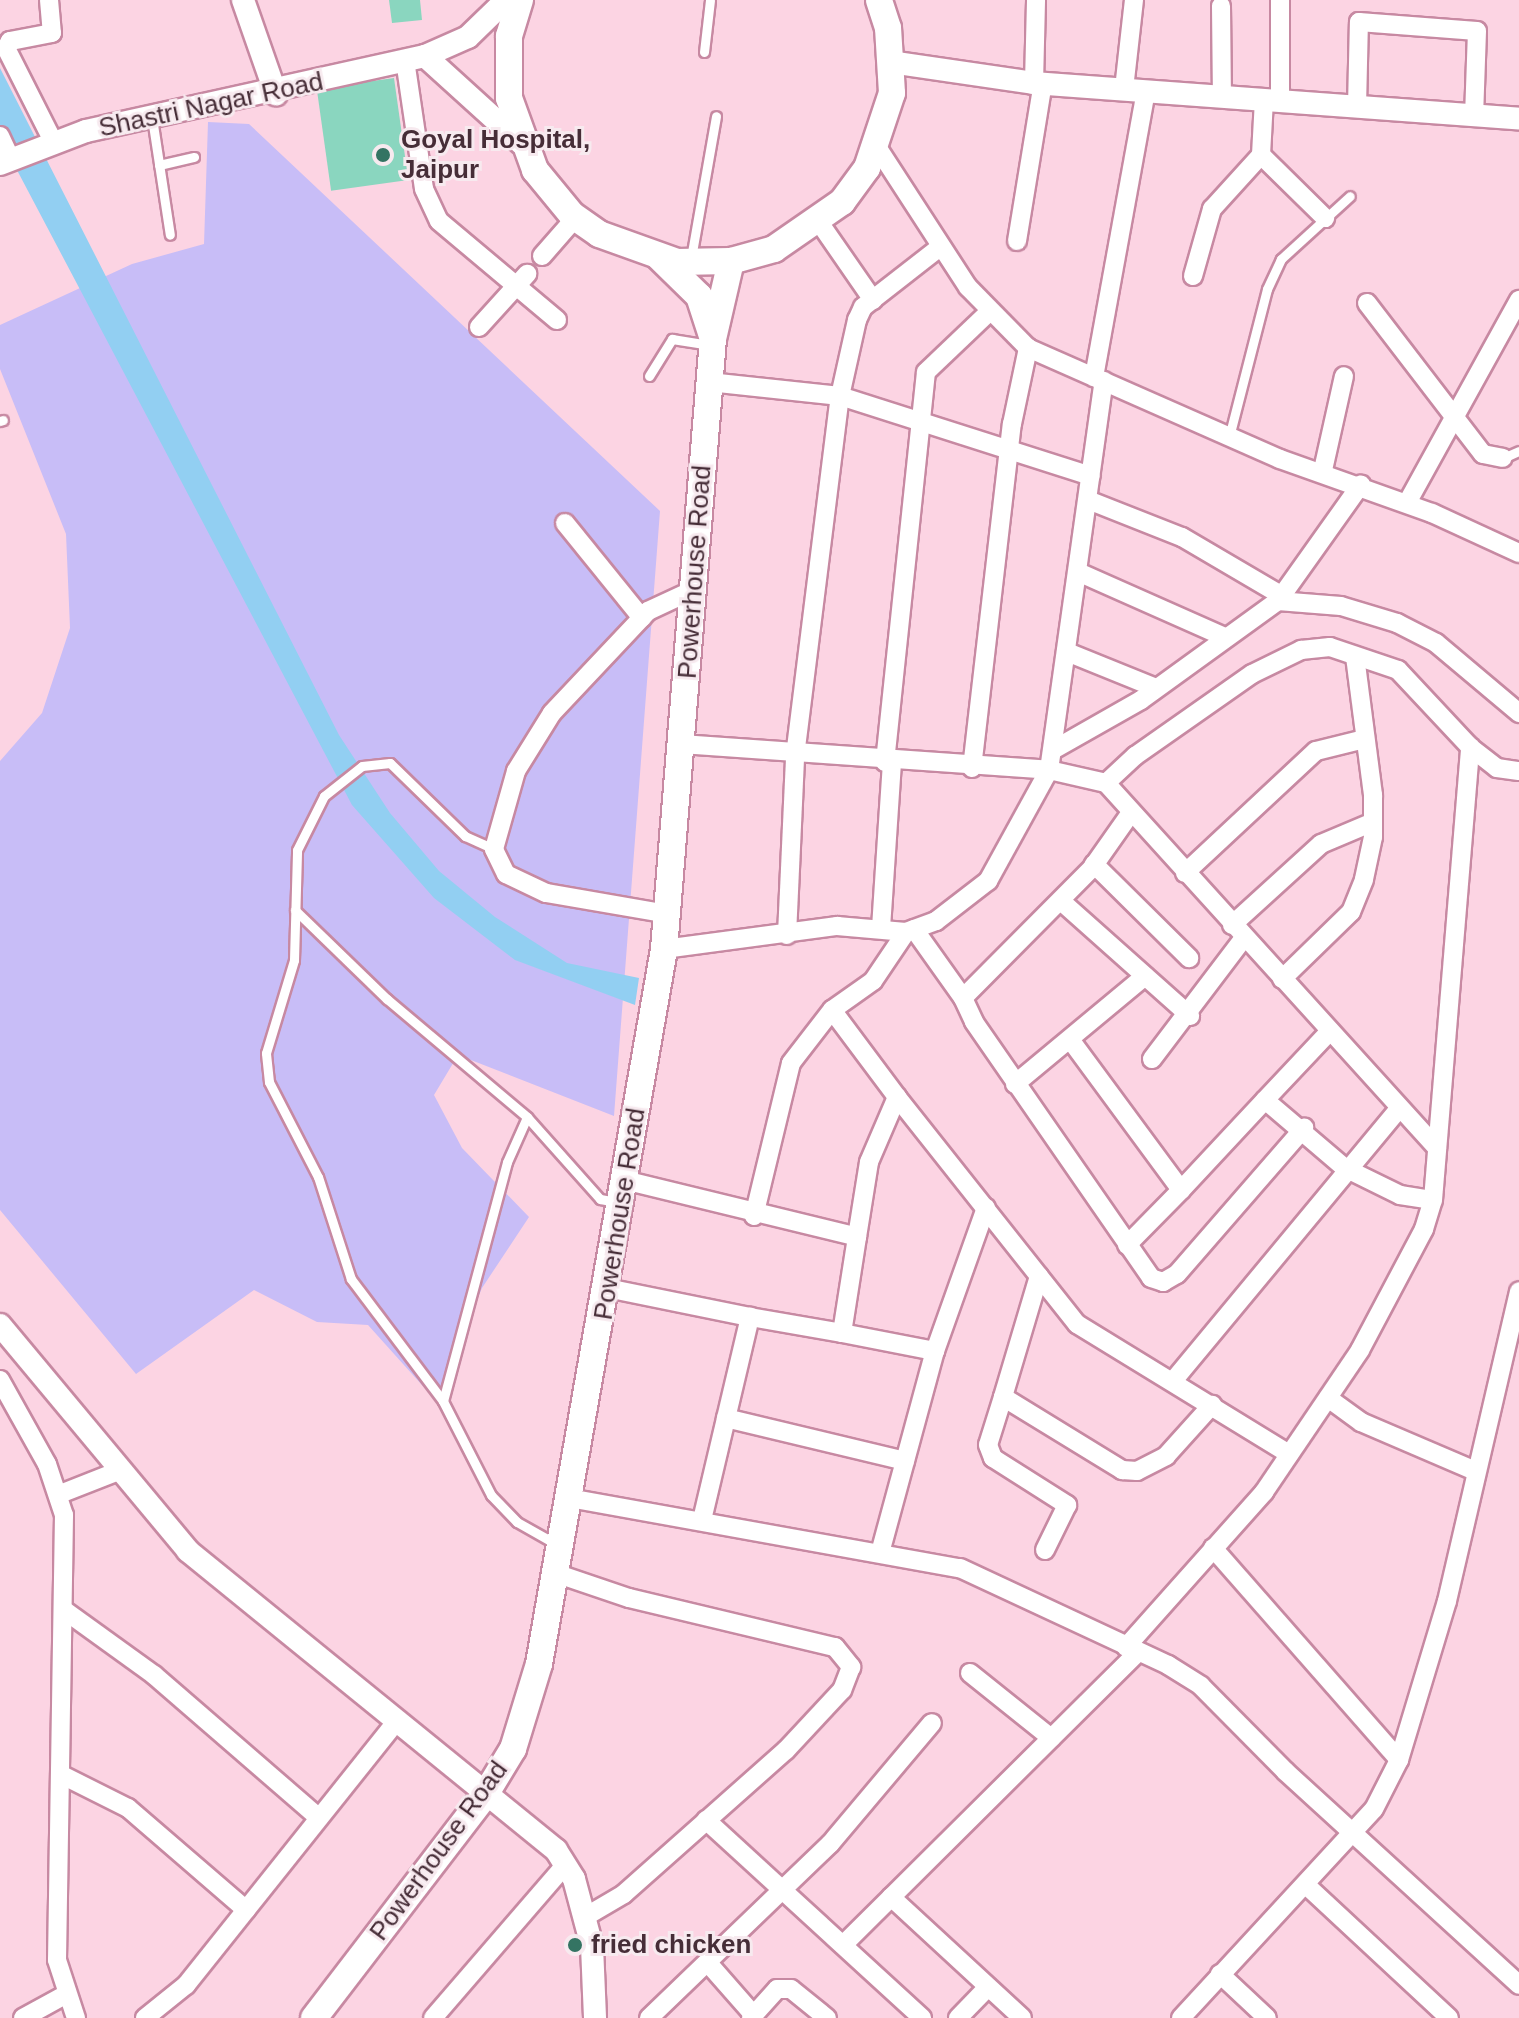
<!DOCTYPE html>
<style>
body{margin:0}
#map{position:relative;width:1519px;height:2018px;overflow:hidden;background:#fcd4e3;font-family:Arial,sans-serif}
div>[style]{position:absolute}
[style*='--x']{left:calc(var(--x)*1px);top:calc(var(--y)*1px);width:calc(var(--w)*1px);rotate:calc(var(--a)*1deg)}
.green>*{inset:0;background:#c8bdf7}
.water>*{inset:0;background:#92cff2}
.building>*{inset:0;background:#8ad6bf;transform-origin:0 0}
.roads{filter:drop-shadow(2px 0 #c789a2) drop-shadow(-2px 0 #c789a2) drop-shadow(0 2px #c789a2) drop-shadow(0 -2px #c789a2)}
.service>*{height:9px;margin:-4.5px;padding:0 4.5px;transform-origin:4.5px;border-radius:4.5px;background:#fff}
.minor>*{height:18px;margin:-9px;padding:0 9px;transform-origin:9px;border-radius:9px;background:#fff}
.tertiary>*{height:22px;margin:-11px;padding:0 11px;transform-origin:11px;border-radius:11px;background:#fff}
.secondary>*{height:26px;margin:-13px;padding:0 13px;transform-origin:13px;border-radius:13px;background:#fff}
.dots>*{width:22px;height:22px;translate:-50% -50%;box-sizing:border-box;border:4px solid #f7eaef;border-radius:50%}
span{translate:-50% -50%;white-space:nowrap;text-align:center;line-height:1.15;-webkit-text-stroke:6px #f7eaef;paint-order:stroke}
.street-label{font-size:26px;color:#462d37}
.poi-label{font-size:26px;color:#462d37;font-weight:700}
.left{translate:0 -50%;text-align:left}
</style>
<div id="map">
<div class="green">
<div style="clip-path:polygon(208px 122px,249px 124px,660px 511px,614px 1116px,458px 1055px,434px 1095px,462px 1148px,529px 1217px,482px 1288px,453px 1358px,448px 1414px,368px 1325px,317px 1322px,254px 1290px,136px 1374px,0 1210px,0 761px,42px 713px,70px 628px,66px 534px,0 369px,0 325px,132px 264px,204px 244px)"></div>
</div>
<div class="water">
<div style="clip-path:polygon(0 68px,339px 735px,390px 813px,439px 871px,495px 917px,567px 963px,639px 978px,635px 1005px,515px 960px,434px 898px,352px 805px,18px 172px,0 130px)"></div>
</div>
<div class="building">
<div style="clip-path:polygon(389px 0,420px 0,422px 20px,392px 23px)"></div>
<div style="left:394px;top:78px;width:103px;height:78px;rotate:82deg"></div>
</div>
<div class="roads">
<div class="service">
<div style="--x:704;--y:52;--w:52;--a:-83.4"></div>
<div style="--x:152;--y:118;--w:118;--a:81.3"></div>
<div style="--x:159;--y:165;--w:36;--a:-13"></div>
<div style="--x:691;--y:258;--w:144;--a:-80"></div>
<div style="--x:649;--y:376;--w:44;--a:-58.1"></div>
<div style="--x:672;--y:339;--w:39;--a:9"></div>
<div style="--x:0;--y:421;--w:3;--a:-18"></div>
<div style="--x:1229;--y:437;--w:153;--a:-75.6"></div>
<div style="--x:1267;--y:289;--w:33;--a:-65"></div>
<div style="--x:1281;--y:259;--w:93;--a:-42.4"></div>
<div style="--x:1503;--y:458;--w:17;--a:-24"></div>
<div style="--x:295;--y:910;--w:128;--a:44.1"></div>
<div style="--x:387;--y:999;--w:183;--a:40.1"></div>
<div style="--x:443;--y:1401;--w:153;--a:-127"></div>
<div style="--x:351;--y:1279;--w:107;--a:-107.9"></div>
<div style="--x:318;--y:1177;--w:107;--a:-117.3"></div>
<div style="--x:269;--y:1082;--w:29;--a:-96"></div>
<div style="--x:266;--y:1053;--w:97;--a:-73.2"></div>
<div style="--x:294;--y:960;--w:110;--a:-88.4"></div>
<div style="--x:297;--y:850;--w:60;--a:-63.4"></div>
<div style="--x:324;--y:796;--w:48;--a:-38.3"></div>
<div style="--x:362;--y:766;--w:28;--a:-6"></div>
<div style="--x:390;--y:763;--w:105;--a:44.2"></div>
<div style="--x:465;--y:836;--w:32;--a:24"></div>
<div style="--x:556;--y:1544;--w:45;--a:-150.6"></div>
<div style="--x:517;--y:1522;--w:37;--a:-134"></div>
<div style="--x:491;--y:1495;--w:106;--a:-117.1"></div>
<div style="--x:443;--y:1401;--w:247;--a:-75"></div>
<div style="--x:507;--y:1162;--w:49;--a:-66"></div>
<div style="--x:527;--y:1117;--w:110;--a:48.3"></div>
<div style="--x:600;--y:1199;--w:17;--a:10"></div>
</div>
<div class="minor">
<div style="--x:49;--y:0;--w:33;--a:85"></div>
<div style="--x:52;--y:33;--w:43;--a:169.2"></div>
<div style="--x:10;--y:41;--w:8;--a:120"></div>
<div style="--x:6;--y:48;--w:106;--a:63.2"></div>
<div style="--x:1221;--y:6;--w:91;--a:89.4"></div>
<div style="--x:405;--y:60;--w:130;--a:81.6"></div>
<div style="--x:424;--y:189;--w:35;--a:65"></div>
<div style="--x:439;--y:221;--w:154;--a:40"></div>
<div style="--x:1034;--y:83;--w:83;--a:-88.6"></div>
<div style="--x:1124;--y:89;--w:90;--a:-83.6"></div>
<div style="--x:1280;--y:101;--w:101;--a:-90"></div>
<div style="--x:1357;--y:107;--w:85;--a:-88.7"></div>
<div style="--x:1359;--y:22;--w:118;--a:4.4"></div>
<div style="--x:1477;--y:31;--w:85;--a:92"></div>
<div style="--x:0;--y:136;--w:26;--a:65"></div>
<div style="--x:877;--y:147;--w:167;--a:57"></div>
<div style="--x:968;--y:287;--w:86;--a:45.5"></div>
<div style="--x:1028;--y:348;--w:275;--a:23.8"></div>
<div style="--x:1280;--y:459;--w:161;--a:19.6"></div>
<div style="--x:1432;--y:513;--w:96;--a:24.7"></div>
<div style="--x:1261;--y:155;--w:90;--a:44.5"></div>
<div style="--x:819;--y:222;--w:95;--a:55.3"></div>
<div style="--x:1017;--y:241;--w:160;--a:-80.7"></div>
<div style="--x:542;--y:256;--w:52;--a:-48.9"></div>
<div style="--x:1193;--y:276;--w:70;--a:-74.2"></div>
<div style="--x:1212;--y:209;--w:73;--a:-47.8"></div>
<div style="--x:1261;--y:155;--w:55;--a:-86.9"></div>
<div style="--x:1367;--y:303;--w:190;--a:52.5"></div>
<div style="--x:1483;--y:454;--w:20;--a:11"></div>
<div style="--x:479;--y:327;--w:72;--a:-47.8"></div>
<div style="--x:1094;--y:377;--w:291;--a:-79.7"></div>
<div style="--x:709;--y:382;--w:132;--a:6.1"></div>
<div style="--x:840;--y:396;--w:263;--a:17.7"></div>
<div style="--x:1323;--y:470;--w:96;--a:-77.4"></div>
<div style="--x:1088;--y:500;--w:101;--a:21.5"></div>
<div style="--x:1182;--y:537;--w:115;--a:30.4"></div>
<div style="--x:1407;--y:503;--w:232;--a:-61.1"></div>
<div style="--x:565;--y:523;--w:122;--a:51"></div>
<div style="--x:1078;--y:572;--w:161;--a:23.9"></div>
<div style="--x:1278;--y:601;--w:143;--a:-54.6"></div>
<div style="--x:1067;--y:652;--w:96;--a:22"></div>
<div style="--x:681;--y:744;--w:369;--a:4"></div>
<div style="--x:1049;--y:770;--w:58;--a:12.8"></div>
<div style="--x:1106;--y:783;--w:493;--a:47.8"></div>
<div style="--x:1053;--y:750;--w:101;--a:-29.6"></div>
<div style="--x:1141;--y:700;--w:169;--a:-35.9"></div>
<div style="--x:1278;--y:601;--w:63;--a:4.5"></div>
<div style="--x:1341;--y:606;--w:59;--a:16.9"></div>
<div style="--x:1397;--y:623;--w:44;--a:27.1"></div>
<div style="--x:1436;--y:643;--w:109;--a:40.1"></div>
<div style="--x:885;--y:762;--w:392;--a:-84"></div>
<div style="--x:926;--y:372;--w:86;--a:-43.6"></div>
<div style="--x:972;--y:768;--w:346;--a:-83.4"></div>
<div style="--x:1012;--y:424;--w:78;--a:-78.1"></div>
<div style="--x:1106;--y:783;--w:40;--a:-43"></div>
<div style="--x:1135;--y:756;--w:143;--a:-35"></div>
<div style="--x:1252;--y:674;--w:55;--a:-26.1"></div>
<div style="--x:1301;--y:650;--w:29;--a:-6"></div>
<div style="--x:1330;--y:647;--w:72;--a:18.7"></div>
<div style="--x:1398;--y:670;--w:105;--a:46.9"></div>
<div style="--x:1470;--y:747;--w:34;--a:38"></div>
<div style="--x:1497;--y:768;--w:22;--a:8"></div>
<div style="--x:1130;--y:814;--w:66;--a:125.1"></div>
<div style="--x:1092;--y:868;--w:183;--a:134.8"></div>
<div style="--x:963;--y:998;--w:26;--a:65"></div>
<div style="--x:974;--y:1022;--w:311;--a:55.3"></div>
<div style="--x:1151;--y:1278;--w:13;--a:18"></div>
<div style="--x:1163;--y:1282;--w:16;--a:-30"></div>
<div style="--x:1177;--y:1274;--w:194;--a:-49"></div>
<div style="--x:1094;--y:864;--w:134;--a:44.7"></div>
<div style="--x:1185;--y:873;--w:179;--a:-43"></div>
<div style="--x:1316;--y:751;--w:49;--a:-14"></div>
<div style="--x:1061;--y:901;--w:173;--a:41.7"></div>
<div style="--x:668;--y:914;--w:124;--a:-170.2"></div>
<div style="--x:546;--y:893;--w:44;--a:-154.6"></div>
<div style="--x:506;--y:874;--w:28;--a:-116"></div>
<div style="--x:494;--y:849;--w:81;--a:-74.2"></div>
<div style="--x:516;--y:771;--w:68;--a:-58.2"></div>
<div style="--x:552;--y:713;--w:140;--a:-46.7"></div>
<div style="--x:648;--y:611;--w:50;--a:-25"></div>
<div style="--x:1232;--y:925;--w:120;--a:-42.3"></div>
<div style="--x:1321;--y:844;--w:56;--a:-22.9"></div>
<div style="--x:881;--y:928;--w:165;--a:-86.2"></div>
<div style="--x:914;--y:929;--w:85;--a:54.6"></div>
<div style="--x:906;--y:932;--w:32;--a:-20"></div>
<div style="--x:936;--y:921;--w:66;--a:-37.6"></div>
<div style="--x:988;--y:881;--w:127;--a:-61.2"></div>
<div style="--x:1049;--y:770;--w:393;--a:-82"></div>
<div style="--x:787;--y:935;--w:179;--a:-87.4"></div>
<div style="--x:795;--y:756;--w:363;--a:-82.9"></div>
<div style="--x:840;--y:396;--w:78;--a:-77.4"></div>
<div style="--x:857;--y:320;--w:14;--a:-65"></div>
<div style="--x:863;--y:307;--w:98;--a:-37.9"></div>
<div style="--x:664;--y:949;--w:175;--a:-7.6"></div>
<div style="--x:837;--y:926;--w:69;--a:5"></div>
<div style="--x:906;--y:932;--w:59;--a:124"></div>
<div style="--x:873;--y:981;--w:50;--a:144.7"></div>
<div style="--x:1282;--y:979;--w:96;--a:-44.2"></div>
<div style="--x:1351;--y:912;--w:35;--a:-68"></div>
<div style="--x:1364;--y:879;--w:43;--a:-77.9"></div>
<div style="--x:1373;--y:837;--w:42;--a:-90"></div>
<div style="--x:1373;--y:795;--w:140;--a:-97.4"></div>
<div style="--x:1330;--y:1031;--w:95;--a:133.3"></div>
<div style="--x:1265;--y:1100;--w:105;--a:40.4"></div>
<div style="--x:1345;--y:1168;--w:61;--a:26.1"></div>
<div style="--x:1400;--y:1195;--w:33;--a:9"></div>
<div style="--x:1072;--y:1042;--w:184;--a:53.6"></div>
<div style="--x:1181;--y:1190;--w:123;--a:-47"></div>
<div style="--x:1152;--y:1059;--w:152;--a:-52.8"></div>
<div style="--x:1015;--y:1084;--w:169;--a:-39.7"></div>
<div style="--x:624;--y:1180;--w:240;--a:13.7"></div>
<div style="--x:857;--y:1237;--w:76;--a:-80.9"></div>
<div style="--x:869;--y:1162;--w:71;--a:-66.7"></div>
<div style="--x:897;--y:1097;--w:290;--a:51.6"></div>
<div style="--x:1077;--y:1324;--w:249;--a:31.5"></div>
<div style="--x:754;--y:1216;--w:157;--a:-76.4"></div>
<div style="--x:791;--y:1063;--w:67;--a:-52.3"></div>
<div style="--x:832;--y:1010;--w:109;--a:53.2"></div>
<div style="--x:1127;--y:1245;--w:77;--a:-45.5"></div>
<div style="--x:1039;--y:1276;--w:126;--a:106.6"></div>
<div style="--x:1003;--y:1397;--w:140;--a:31.5"></div>
<div style="--x:1122;--y:1470;--w:15;--a:4"></div>
<div style="--x:1137;--y:1471;--w:33;--a:-27"></div>
<div style="--x:1166;--y:1456;--w:69;--a:-48"></div>
<div style="--x:607;--y:1288;--w:146;--a:11.5"></div>
<div style="--x:842;--y:1333;--w:95;--a:11"></div>
<div style="--x:935;--y:1351;--w:152;--a:-70.4"></div>
<div style="--x:0;--y:1380;--w:96;--a:60.8"></div>
<div style="--x:47;--y:1464;--w:54;--a:71.6"></div>
<div style="--x:64;--y:1515;--w:445;--a:90.9"></div>
<div style="--x:57;--y:1960;--w:61;--a:71.9"></div>
<div style="--x:1173;--y:1381;--w:355;--a:-50.3"></div>
<div style="--x:1003;--y:1397;--w:50;--a:107.4"></div>
<div style="--x:988;--y:1445;--w:14;--a:69"></div>
<div style="--x:993;--y:1458;--w:88;--a:32.4"></div>
<div style="--x:1067;--y:1505;--w:50;--a:116.1"></div>
<div style="--x:1328;--y:1398;--w:41;--a:36"></div>
<div style="--x:1361;--y:1422;--w:122;--a:23.2"></div>
<div style="--x:726;--y:1418;--w:184;--a:13.5"></div>
<div style="--x:60;--y:1494;--w:66;--a:-21.5"></div>
<div style="--x:569;--y:1498;--w:397;--a:10.2"></div>
<div style="--x:960;--y:1568;--w:230;--a:25"></div>
<div style="--x:1168;--y:1665;--w:39;--a:32"></div>
<div style="--x:1201;--y:1686;--w:120;--a:45.3"></div>
<div style="--x:1285;--y:1771;--w:317;--a:42.4"></div>
<div style="--x:702;--y:1520;--w:209;--a:-76.7"></div>
<div style="--x:750;--y:1317;--w:93;--a:9.9"></div>
<div style="--x:842;--y:1333;--w:97;--a:-81.1"></div>
<div style="--x:1213;--y:1548;--w:282;--a:48.7"></div>
<div style="--x:880;--y:1553;--w:209;--a:-74.8"></div>
<div style="--x:552;--y:1572;--w:81;--a:18.7"></div>
<div style="--x:629;--y:1598;--w:212;--a:13.4"></div>
<div style="--x:835;--y:1647;--w:26;--a:51"></div>
<div style="--x:851;--y:1667;--w:25;--a:111"></div>
<div style="--x:842;--y:1690;--w:82;--a:133"></div>
<div style="--x:786;--y:1750;--w:217;--a:138.4"></div>
<div style="--x:624;--y:1894;--w:45;--a:149.5"></div>
<div style="--x:64;--y:1610;--w:111;--a:35.8"></div>
<div style="--x:154;--y:1675;--w:218;--a:40.9"></div>
<div style="--x:1126;--y:1647;--w:208;--a:-48.3"></div>
<div style="--x:1264;--y:1492;--w:171;--a:-55.9"></div>
<div style="--x:1360;--y:1350;--w:137;--a:-62.1"></div>
<div style="--x:1424;--y:1229;--w:30;--a:-73"></div>
<div style="--x:1433;--y:1200;--w:455;--a:-85.3"></div>
<div style="--x:970;--y:1673;--w:104;--a:38.7"></div>
<div style="--x:64;--y:1776;--w:72;--a:26.6"></div>
<div style="--x:128;--y:1808;--w:156;--a:40.8"></div>
<div style="--x:706;--y:1820;--w:293;--a:42.5"></div>
<div style="--x:1306;--y:1885;--w:195;--a:42.9"></div>
<div style="--x:891;--y:1897;--w:178;--a:42.7"></div>
<div style="--x:843;--y:1945;--w:414;--a:-44.8"></div>
<div style="--x:708;--y:1963;--w:65;--a:48.7"></div>
<div style="--x:1220;--y:1974;--w:64;--a:43.1"></div>
<div style="--x:23;--y:2018;--w:48;--a:-28.7"></div>
<div style="--x:145;--y:2018;--w:53;--a:-38.8"></div>
<div style="--x:186;--y:1985;--w:335;--a:-51.4"></div>
<div style="--x:433;--y:2018;--w:202;--a:-49.2"></div>
<div style="--x:649;--y:2018;--w:251;--a:-43.9"></div>
<div style="--x:830;--y:1844;--w:158;--a:-49.9"></div>
<div style="--x:751;--y:2018;--w:39;--a:-48"></div>
<div style="--x:777;--y:1989;--w:14;--a:0"></div>
<div style="--x:791;--y:1989;--w:46;--a:38.9"></div>
<div style="--x:958;--y:2018;--w:43;--a:-45.9"></div>
<div style="--x:1181;--y:2018;--w:284;--a:-47.3"></div>
<div style="--x:1374;--y:1809;--w:55;--a:-63"></div>
<div style="--x:1399;--y:1760;--w:166;--a:-73.2"></div>
<div style="--x:1447;--y:1601;--w:318;--a:-76.9"></div>
</div>
<div class="tertiary">
<div style="--x:243;--y:0;--w:100;--a:70.7"></div>
<div style="--x:425;--y:56;--w:130;--a:42.2"></div>
<div style="--x:890;--y:62;--w:146;--a:8.3"></div>
<div style="--x:1034;--y:83;--w:486;--a:4.2"></div>
<div style="--x:0;--y:164;--w:92;--a:-21"></div>
<div style="--x:86;--y:131;--w:347;--a:-12.5"></div>
<div style="--x:425;--y:56;--w:47;--a:-23.8"></div>
<div style="--x:468;--y:37;--w:53;--a:-44.2"></div>
<div style="--x:0;--y:1325;--w:294;--a:50.2"></div>
<div style="--x:188;--y:1551;--w:474;--a:39.1"></div>
<div style="--x:556;--y:1850;--w:34;--a:58"></div>
<div style="--x:574;--y:1879;--w:69;--a:75"></div>
<div style="--x:592;--y:1946;--w:72;--a:87.6"></div>
</div>
<div class="secondary">
<div style="--x:520;--y:0;--w:38;--a:107"></div>
<div style="--x:509;--y:36;--w:62;--a:90"></div>
<div style="--x:509;--y:98;--w:77;--a:70.1"></div>
<div style="--x:535;--y:170;--w:58;--a:50.6"></div>
<div style="--x:572;--y:215;--w:33;--a:35"></div>
<div style="--x:599;--y:234;--w:83;--a:19.7"></div>
<div style="--x:677;--y:262;--w:54;--a:-1.1"></div>
<div style="--x:731;--y:261;--w:45;--a:-15.6"></div>
<div style="--x:774;--y:249;--w:83;--a:-34.7"></div>
<div style="--x:842;--y:202;--w:42;--a:-53.7"></div>
<div style="--x:867;--y:168;--w:79;--a:-71.6"></div>
<div style="--x:892;--y:93;--w:65;--a:-93.5"></div>
<div style="--x:888;--y:28;--w:29;--a:-108"></div>
<div style="--x:659;--y:257;--w:56;--a:44.3"></div>
<div style="--x:699;--y:296;--w:42;--a:72"></div>
<div style="--x:314;--y:2018;--w:281;--a:-52.5"></div>
<div style="--x:485;--y:1795;--w:54;--a:-58.7"></div>
<div style="--x:513;--y:1749;--w:89;--a:-73"></div>
<div style="--x:539;--y:1664;--w:726;--a:-80.08"></div>
<div style="--x:664;--y:949;--w:612;--a:-85.41"></div>
<div style="--x:713;--y:339;--w:80;--a:-77"></div>
</div>
</div>
<div class="dots">
<div style="left:383px;top:155px;background:#347463"></div>
<div style="left:575px;top:1945px;background:#347463"></div>
</div>
<div class="street-label">
<span style="left:211px;top:105px;rotate:-12deg">Shastri Nagar Road</span>
<span style="left:695px;top:572px;rotate:-86deg">Powerhouse Road</span>
<span style="left:620px;top:1214px;rotate:-81deg">Powerhouse Road</span>
<span style="left:439px;top:1851px;rotate:-54deg">Powerhouse Road</span>
</div>
<div class="poi-label">
<span class="left" style="left:401px;top:155px">Goyal Hospital,<br>Jaipur</span>
<span class="left" style="left:591px;top:1945px">fried chicken</span>
</div>
</div>
